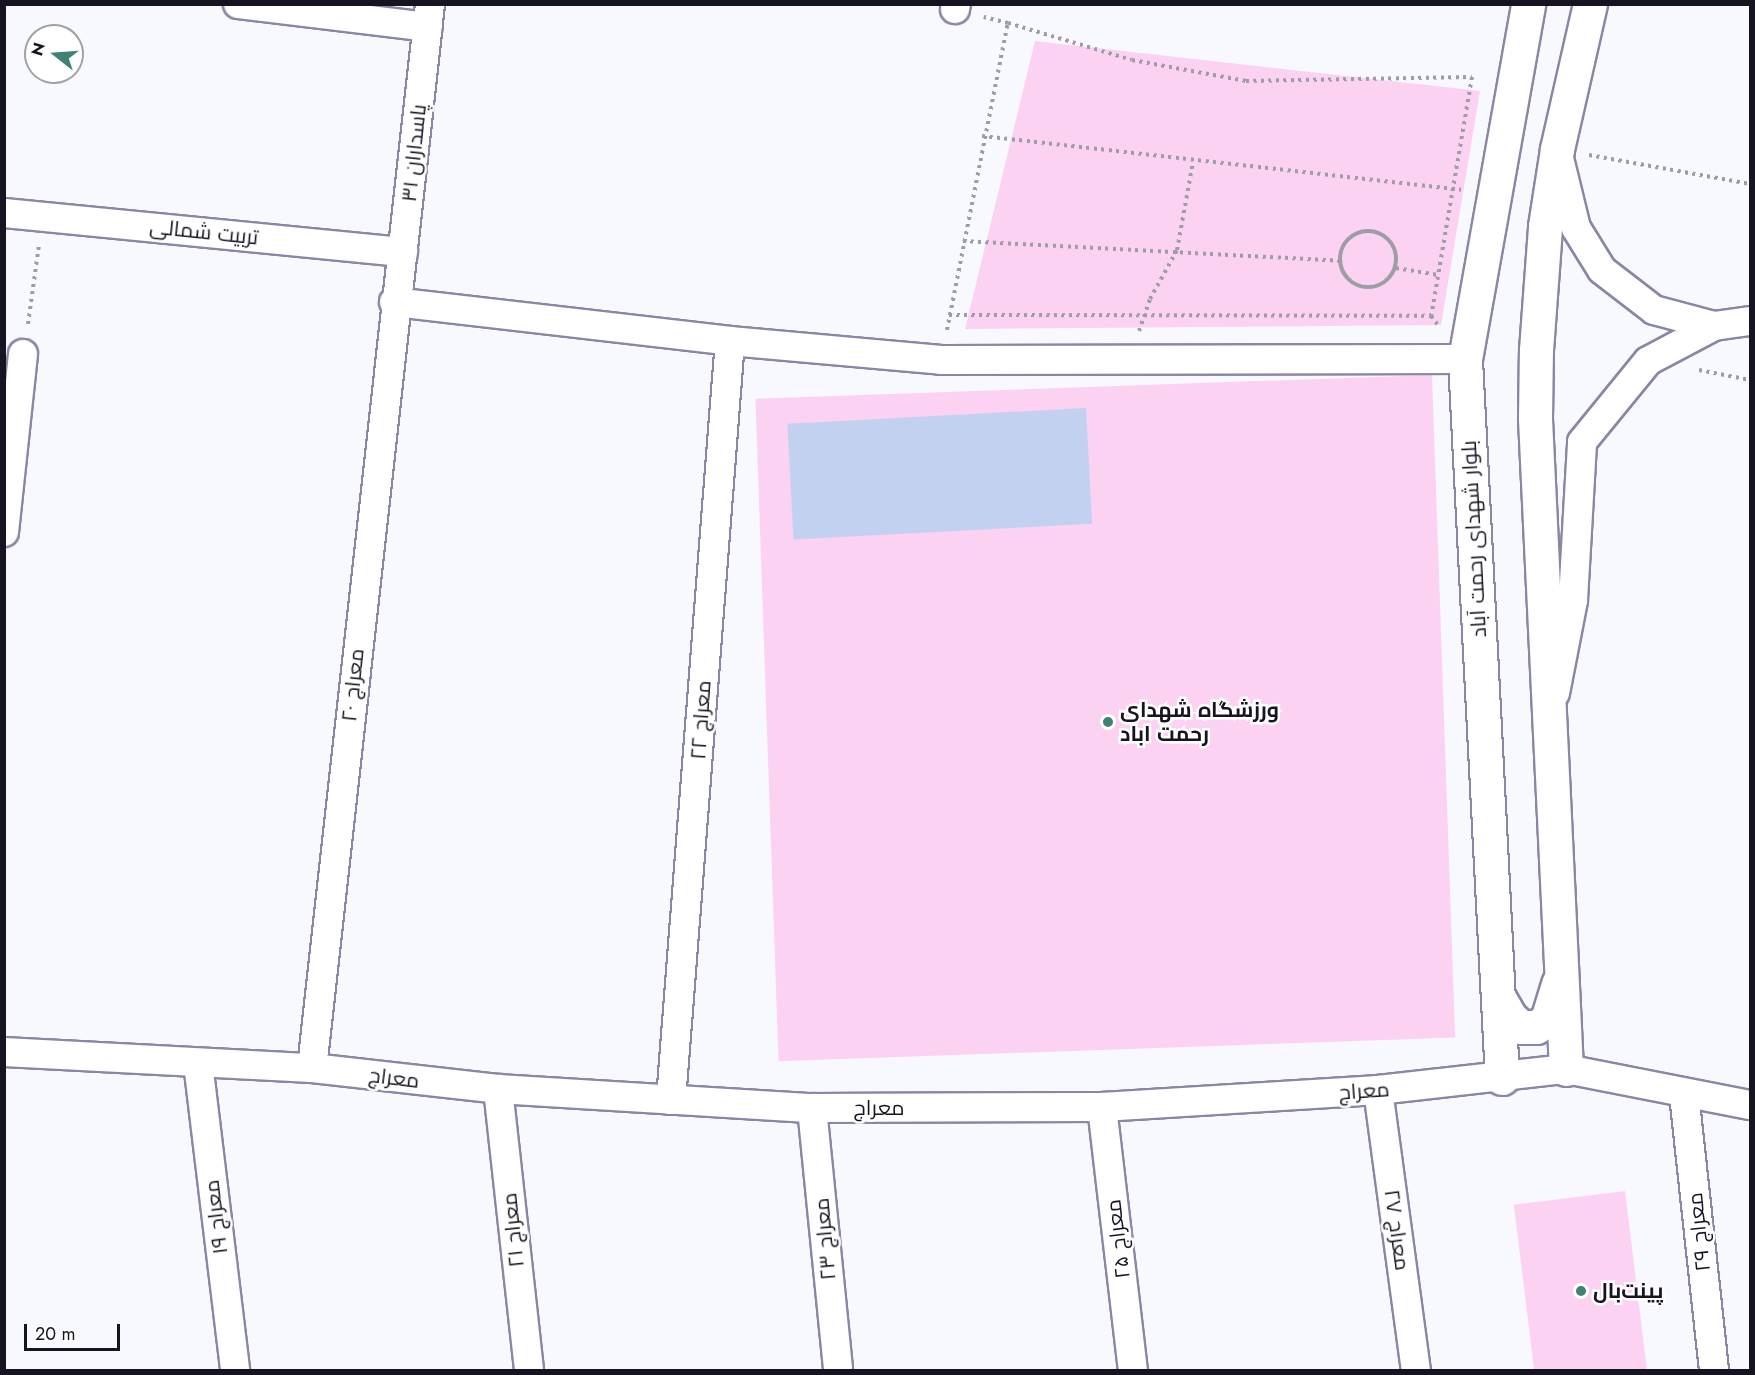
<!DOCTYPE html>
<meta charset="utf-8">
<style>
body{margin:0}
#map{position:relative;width:1755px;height:1375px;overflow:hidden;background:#f8f8ff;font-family:Jost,Cairo,sans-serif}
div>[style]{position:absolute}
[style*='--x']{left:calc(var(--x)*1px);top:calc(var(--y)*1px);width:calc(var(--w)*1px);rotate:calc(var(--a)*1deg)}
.green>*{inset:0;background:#fbd2f1;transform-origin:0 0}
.building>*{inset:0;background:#c3d1f1;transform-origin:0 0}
.path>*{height:4px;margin-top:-2px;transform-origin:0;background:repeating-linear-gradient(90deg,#9d9da6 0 3px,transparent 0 7.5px)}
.path>.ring{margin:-2px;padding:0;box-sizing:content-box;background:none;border:4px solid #9d9da6;border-radius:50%}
.roads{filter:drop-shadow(2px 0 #8986a6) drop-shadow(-2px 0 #8986a6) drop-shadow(0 2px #8986a6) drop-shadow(0 -2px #8986a6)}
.minor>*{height:28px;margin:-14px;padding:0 14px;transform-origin:14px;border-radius:14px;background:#fff}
.tertiary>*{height:33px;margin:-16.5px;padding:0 16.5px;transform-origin:16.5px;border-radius:16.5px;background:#fff}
.dots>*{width:16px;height:16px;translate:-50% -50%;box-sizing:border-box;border:3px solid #fff;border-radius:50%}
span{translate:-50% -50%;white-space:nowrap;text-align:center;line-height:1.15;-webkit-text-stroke:5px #fff;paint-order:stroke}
.street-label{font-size:21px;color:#151420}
.poi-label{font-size:21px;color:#151420;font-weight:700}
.left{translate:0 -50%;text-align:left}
.frame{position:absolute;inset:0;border:6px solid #151420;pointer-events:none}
.north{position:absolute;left:24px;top:24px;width:60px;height:60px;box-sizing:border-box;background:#fff;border:2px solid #a1a1a6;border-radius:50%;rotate:287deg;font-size:16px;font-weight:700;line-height:24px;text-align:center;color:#151420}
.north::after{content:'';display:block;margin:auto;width:21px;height:27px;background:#408273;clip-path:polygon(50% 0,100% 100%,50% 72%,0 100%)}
.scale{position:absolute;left:24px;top:1324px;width:96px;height:27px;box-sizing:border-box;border:3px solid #151420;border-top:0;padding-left:8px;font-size:18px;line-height:21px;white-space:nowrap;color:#151420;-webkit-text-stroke:4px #fff;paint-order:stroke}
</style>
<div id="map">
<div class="green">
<div style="clip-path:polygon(1035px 41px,1480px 91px,1441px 325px,965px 329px)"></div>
<div style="left:1432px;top:375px;width:663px;height:677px;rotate:88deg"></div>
<div style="left:1625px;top:1191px;width:180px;height:112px;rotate:83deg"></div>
</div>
<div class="building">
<div style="left:1086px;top:408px;width:116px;height:299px;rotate:87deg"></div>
</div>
<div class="path">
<div style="--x:1008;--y:23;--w:129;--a:16.6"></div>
<div style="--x:1132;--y:60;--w:116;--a:10.4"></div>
<div style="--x:1246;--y:81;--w:226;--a:-1"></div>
<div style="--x:1472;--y:77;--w:242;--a:99.7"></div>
<div style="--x:1431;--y:316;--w:11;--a:52"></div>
<div style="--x:982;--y:136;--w:482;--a:6.4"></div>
<div style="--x:1589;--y:155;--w:164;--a:10.2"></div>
<div class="ring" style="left:1340px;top:231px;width:52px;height:52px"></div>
<div style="--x:963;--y:241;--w:377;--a:3"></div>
<div style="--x:1396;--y:268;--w:43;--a:9.5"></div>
<div style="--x:949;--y:315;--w:482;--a:0.1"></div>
<div style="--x:28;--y:324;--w:80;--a:-82.1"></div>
<div style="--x:947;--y:330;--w:313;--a:-78.8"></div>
<div style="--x:1008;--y:23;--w:25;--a:-166"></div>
<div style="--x:1139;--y:331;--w:34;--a:-71"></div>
<div style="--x:1150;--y:299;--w:56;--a:-61.1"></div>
<div style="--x:1177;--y:250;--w:89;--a:-79.7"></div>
<div style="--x:1699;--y:370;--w:52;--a:11.1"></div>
</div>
<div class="roads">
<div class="minor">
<div style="--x:238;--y:4;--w:191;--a:6.9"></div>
<div style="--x:955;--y:9;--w:5;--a:-79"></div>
<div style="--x:1558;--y:154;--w:76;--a:76.3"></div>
<div style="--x:1576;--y:228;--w:49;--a:58.2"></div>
<div style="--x:1602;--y:270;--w:66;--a:37.6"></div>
<div style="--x:1654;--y:310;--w:62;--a:14.9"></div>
<div style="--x:4;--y:213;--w:401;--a:5.6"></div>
<div style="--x:394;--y:302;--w:338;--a:6.6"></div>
<div style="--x:730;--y:341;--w:212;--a:5.1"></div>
<div style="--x:941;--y:360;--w:524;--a:-0.11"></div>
<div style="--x:4;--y:532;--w:179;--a:-83.9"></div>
<div style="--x:1555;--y:693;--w:95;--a:-79"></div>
<div style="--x:1573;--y:600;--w:158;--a:-86.7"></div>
<div style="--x:1582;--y:442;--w:104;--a:-50.8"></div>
<div style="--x:1648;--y:361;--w:75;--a:-27.9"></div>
<div style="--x:1714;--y:326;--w:36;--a:-8"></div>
<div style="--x:4;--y:1052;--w:308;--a:3"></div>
<div style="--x:312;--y:1068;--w:187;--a:6.4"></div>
<div style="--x:498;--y:1089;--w:315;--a:3.5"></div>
<div style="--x:812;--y:1108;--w:290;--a:-0.2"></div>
<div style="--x:1102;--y:1107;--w:277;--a:-3.5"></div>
<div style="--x:1378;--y:1090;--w:189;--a:-6.4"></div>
<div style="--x:1566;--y:1069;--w:187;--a:11.1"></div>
<div style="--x:198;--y:1063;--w:309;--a:83.1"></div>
<div style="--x:312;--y:1068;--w:1071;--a:-83.67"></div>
<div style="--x:498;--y:1089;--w:283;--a:83.7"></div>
<div style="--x:1378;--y:1090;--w:283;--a:82.3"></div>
<div style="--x:1684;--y:1094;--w:278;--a:83.8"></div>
<div style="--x:671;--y:1100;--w:761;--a:-85.56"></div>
<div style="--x:1102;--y:1107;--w:265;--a:83.3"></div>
<div style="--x:812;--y:1108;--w:263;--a:84.3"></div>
</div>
<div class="tertiary">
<div style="--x:1498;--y:996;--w:24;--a:60"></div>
<div style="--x:1510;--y:1017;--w:15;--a:42"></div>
<div style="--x:1521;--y:1027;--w:15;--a:0"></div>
<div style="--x:1536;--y:1027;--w:13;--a:-32"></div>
<div style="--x:1547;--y:1020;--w:39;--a:-73"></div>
<div style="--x:1566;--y:1069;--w:652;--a:-92.73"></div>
<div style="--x:1535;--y:418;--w:68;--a:-89.2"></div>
<div style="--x:1536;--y:350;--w:124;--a:-85.8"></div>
<div style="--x:1545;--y:226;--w:78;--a:-81.1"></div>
<div style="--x:1557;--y:149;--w:149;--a:-77.2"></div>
<div style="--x:1502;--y:1078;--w:720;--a:-92.95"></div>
<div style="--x:1465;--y:359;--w:361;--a:-79.9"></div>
</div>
</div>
<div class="dots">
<div style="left:1108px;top:722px;background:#408273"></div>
<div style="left:1581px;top:1291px;background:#408273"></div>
</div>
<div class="street-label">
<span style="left:414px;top:153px;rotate:-84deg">پاسداران ۳۱</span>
<span style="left:204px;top:232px;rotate:6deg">تربیت شمالی</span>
<span style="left:1474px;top:539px;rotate:-93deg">بلوار شهدای رحمت آباد</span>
<span style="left:353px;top:685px;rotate:-84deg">معراج ۲۰</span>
<span style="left:701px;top:720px;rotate:-86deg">معراج ۲۲</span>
<span style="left:394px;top:1078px;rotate:7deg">معراج</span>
<span style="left:1364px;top:1091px;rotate:-4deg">معراج</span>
<span style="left:879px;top:1108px">معراج</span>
<span style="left:216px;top:1217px;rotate:-97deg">معراج ۱۹</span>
<span style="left:513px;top:1230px;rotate:-96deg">معراج ۲۱</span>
<span style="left:1397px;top:1230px;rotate:82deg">معراج ۲۷</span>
<span style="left:1699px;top:1232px;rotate:-96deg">معراج ۲۹</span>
<span style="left:825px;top:1239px;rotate:-95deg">معراج ۲۳</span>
<span style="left:1118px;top:1239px;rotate:-97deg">معراج ۲۵</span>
</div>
<div class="poi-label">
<span class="left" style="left:1120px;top:722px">ورزشگاه شهدای<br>رحمت اباد</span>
<span class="left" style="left:1593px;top:1291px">پینت‌بال</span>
</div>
<div class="frame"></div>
<div class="north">N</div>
<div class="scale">20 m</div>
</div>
